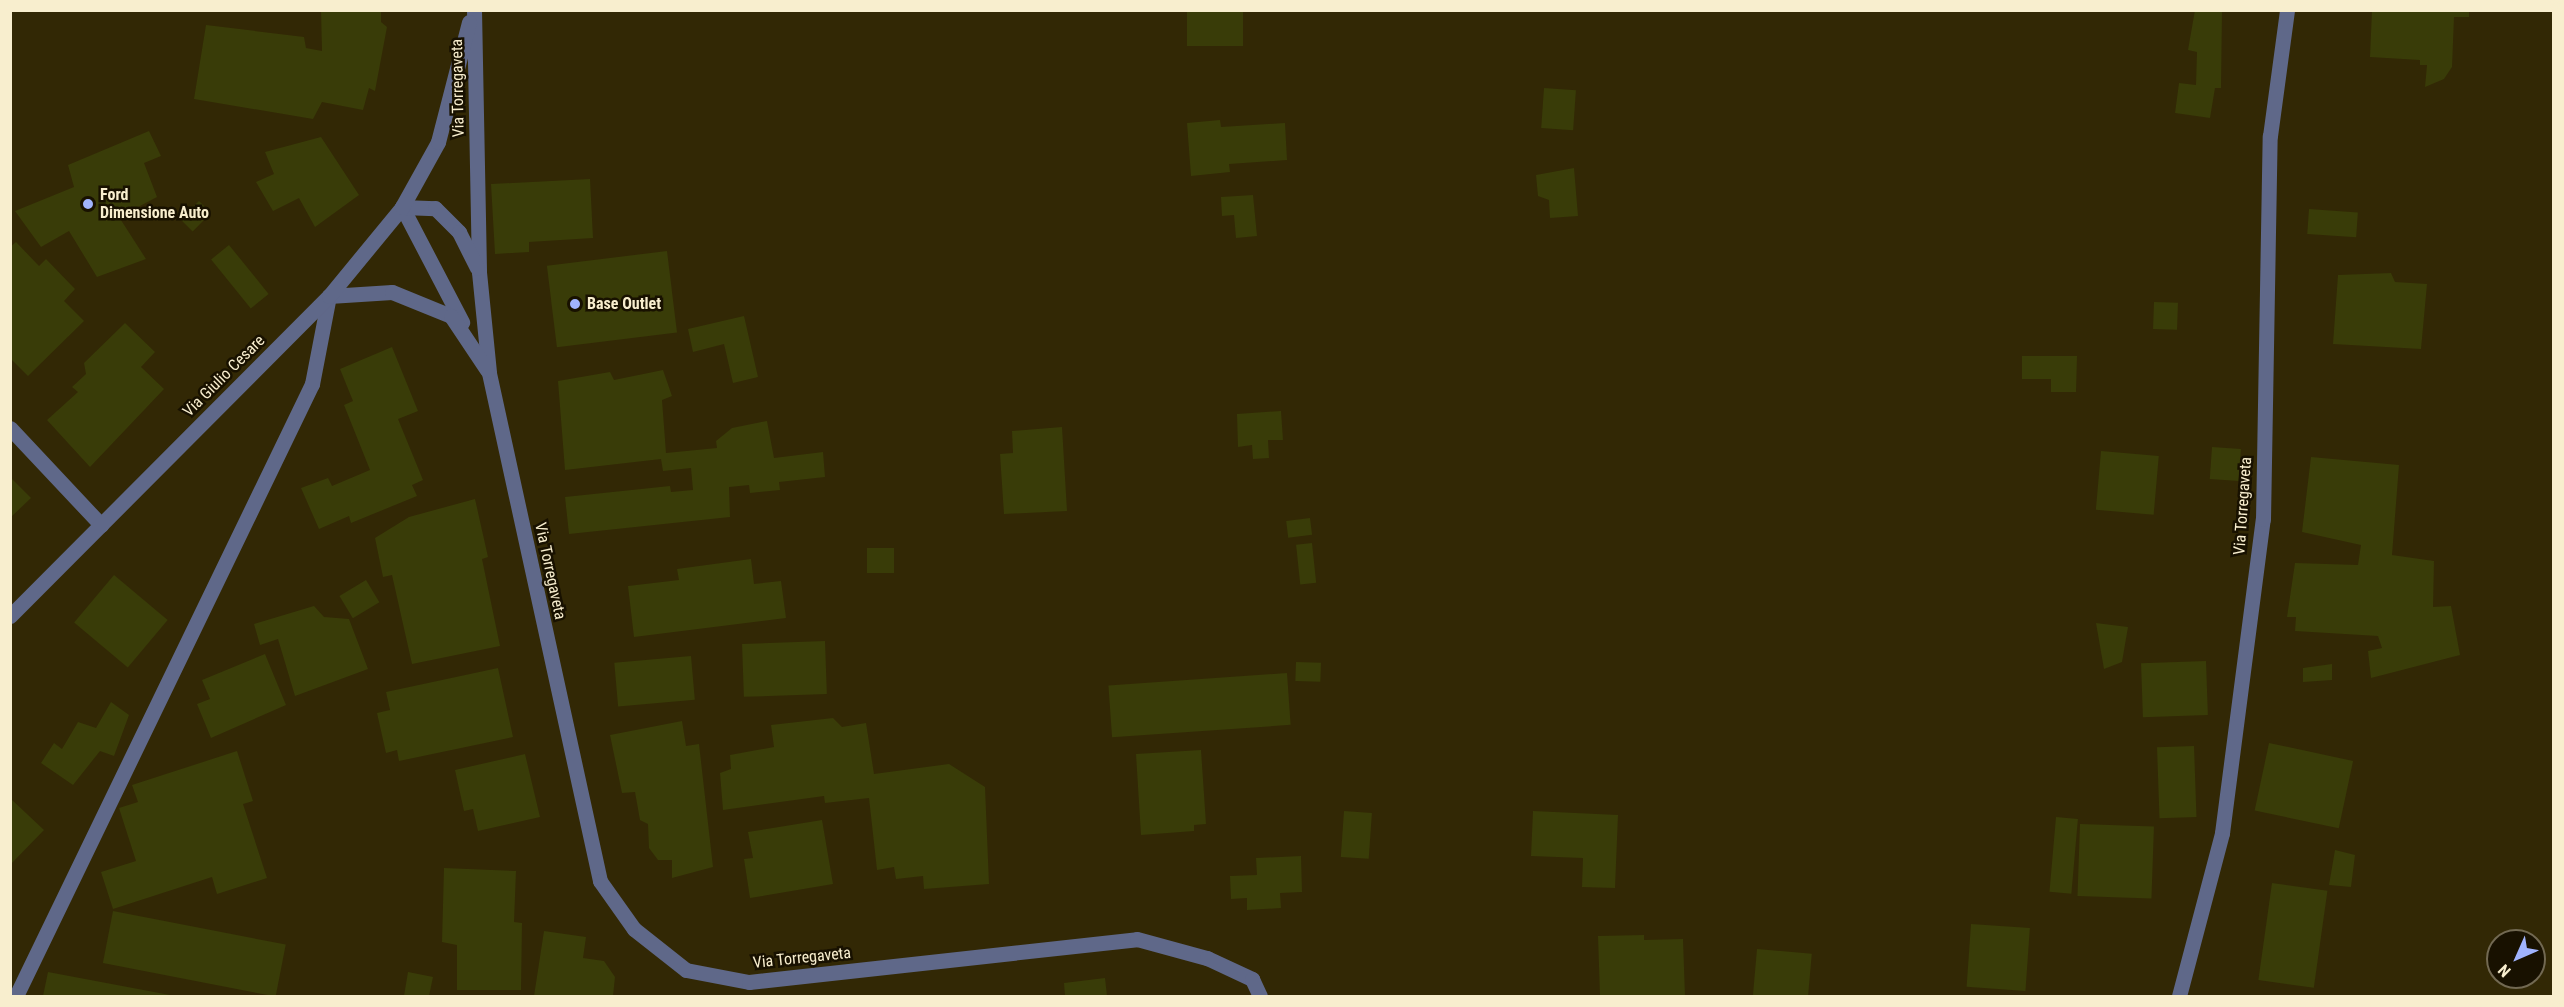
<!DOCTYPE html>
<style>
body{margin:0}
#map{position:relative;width:2564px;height:1007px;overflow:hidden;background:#322805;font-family:"Roboto Condensed",sans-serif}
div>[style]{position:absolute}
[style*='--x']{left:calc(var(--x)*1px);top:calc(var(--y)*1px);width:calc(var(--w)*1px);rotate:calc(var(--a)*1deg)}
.building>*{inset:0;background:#393c08;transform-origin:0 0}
.minor>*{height:15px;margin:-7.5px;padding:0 7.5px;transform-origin:7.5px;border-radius:7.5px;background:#5f6889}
.tertiary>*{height:15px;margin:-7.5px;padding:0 7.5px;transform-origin:7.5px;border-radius:7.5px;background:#5f6889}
.dots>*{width:16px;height:16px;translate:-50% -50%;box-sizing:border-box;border:3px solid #181100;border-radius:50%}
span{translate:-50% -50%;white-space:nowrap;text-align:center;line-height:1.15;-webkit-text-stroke:5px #181100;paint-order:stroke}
.street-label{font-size:16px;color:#f8eece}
.poi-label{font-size:16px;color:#f8eece;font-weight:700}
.left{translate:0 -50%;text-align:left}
.frame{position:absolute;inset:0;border:12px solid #f8eece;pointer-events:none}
.north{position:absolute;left:2486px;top:929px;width:60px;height:60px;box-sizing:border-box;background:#181100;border:2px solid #726952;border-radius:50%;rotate:225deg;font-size:16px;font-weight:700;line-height:24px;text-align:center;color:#f8eece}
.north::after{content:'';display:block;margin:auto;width:21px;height:27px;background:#a0b3fd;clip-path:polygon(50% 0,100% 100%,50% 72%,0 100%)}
</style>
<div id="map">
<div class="building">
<div style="clip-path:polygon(321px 10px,381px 10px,381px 22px,387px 27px,375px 91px,369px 88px,363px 110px,322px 102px,313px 119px,194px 99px,206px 25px,304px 37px,306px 48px,322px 51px)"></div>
<div style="left:1187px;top:10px;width:56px;height:36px"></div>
<div style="clip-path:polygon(2195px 10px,2222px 10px,2221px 88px,2215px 88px,2210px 118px,2175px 113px,2179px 83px,2196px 85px,2197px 52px,2188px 50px)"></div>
<div style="clip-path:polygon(2372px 10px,2469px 10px,2469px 17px,2454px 17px,2452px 67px,2444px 79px,2425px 87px,2427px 65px,2420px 65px,2420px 60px,2370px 57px)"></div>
<div style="left:1544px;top:88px;width:32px;height:40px;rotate:4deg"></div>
<div style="clip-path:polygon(1220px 120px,1221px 127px,1285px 123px,1287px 160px,1229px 164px,1230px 172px,1191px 176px,1187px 123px)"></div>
<div style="clip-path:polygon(149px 131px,161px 156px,144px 163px,157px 197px,119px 217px,146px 259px,97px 277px,69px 231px,41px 247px,15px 211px,74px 187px,68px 165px)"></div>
<div style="clip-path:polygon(321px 137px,359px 195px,315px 227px,299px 198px,273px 211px,256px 182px,274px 174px,265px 152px)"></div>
<div style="clip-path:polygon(1574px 168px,1578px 216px,1550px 218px,1549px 200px,1538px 196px,1536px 175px)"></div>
<div style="clip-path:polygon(590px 179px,593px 238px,529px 242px,529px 252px,495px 254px,491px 184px)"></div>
<div style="clip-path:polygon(1253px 195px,1257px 236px,1236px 238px,1234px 215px,1222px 216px,1221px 197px)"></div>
<div style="left:199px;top:201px;width:17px;height:26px;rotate:45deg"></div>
<div style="left:2309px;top:209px;width:49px;height:25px;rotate:4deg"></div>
<div style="clip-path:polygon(16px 242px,39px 266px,46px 259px,75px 289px,64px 301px,84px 321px,28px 376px,10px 358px,10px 247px)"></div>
<div style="left:229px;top:245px;width:63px;height:23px;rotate:51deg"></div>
<div style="left:667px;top:251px;width:82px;height:121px;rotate:83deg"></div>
<div style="clip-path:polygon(2391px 273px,2395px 282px,2427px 284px,2421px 349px,2333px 344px,2338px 275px)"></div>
<div style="left:2154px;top:302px;width:24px;height:27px;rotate:2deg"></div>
<div style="clip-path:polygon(744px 316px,758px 377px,733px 383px,724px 344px,693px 352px,688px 329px)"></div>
<div style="clip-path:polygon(125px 323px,155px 352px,141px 367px,164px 389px,90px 467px,47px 420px,78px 392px,72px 387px,86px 374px,84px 363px)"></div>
<div style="clip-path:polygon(392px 347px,418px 411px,398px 419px,423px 480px,412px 485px,417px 496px,351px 523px,349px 516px,319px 529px,301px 488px,328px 478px,332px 486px,370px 470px,344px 405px,353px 401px,340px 369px)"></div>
<div style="clip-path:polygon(2022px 356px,2077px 356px,2076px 392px,2051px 392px,2051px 379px,2022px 379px)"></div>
<div style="clip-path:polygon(663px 370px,672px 396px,662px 400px,666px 453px,717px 448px,716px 441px,732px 428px,767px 421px,774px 458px,823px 452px,825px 477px,779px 482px,780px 490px,750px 493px,749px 485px,729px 487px,730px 517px,569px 534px,565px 497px,670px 486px,671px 492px,693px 490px,691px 468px,663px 471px,661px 459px,565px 470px,558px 381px,610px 372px,614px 380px)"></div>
<div style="clip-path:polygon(1281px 411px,1283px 440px,1268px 440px,1269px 458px,1253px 459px,1252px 445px,1238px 447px,1237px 414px)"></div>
<div style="clip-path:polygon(1062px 427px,1067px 511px,1004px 514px,1000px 454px,1013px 453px,1012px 431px)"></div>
<div style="left:2212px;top:447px;width:29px;height:32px;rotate:4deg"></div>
<div style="left:2101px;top:451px;width:58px;height:59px;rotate:5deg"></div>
<div style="clip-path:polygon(2311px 457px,2399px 465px,2392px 555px,2434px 561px,2433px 607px,2451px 606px,2460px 655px,2371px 678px,2368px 651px,2382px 648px,2378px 636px,2295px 631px,2296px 617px,2287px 617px,2295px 563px,2358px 565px,2361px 545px,2302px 532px)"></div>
<div style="clip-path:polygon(10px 477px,31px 498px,10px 518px)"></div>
<div style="clip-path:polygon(475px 499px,488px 557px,482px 559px,500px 646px,412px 664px,392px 575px,383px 577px,375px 538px,409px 517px)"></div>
<div style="left:1310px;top:518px;width:17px;height:24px;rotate:83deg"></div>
<div style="left:1312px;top:543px;width:40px;height:16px;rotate:84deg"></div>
<div style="left:867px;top:548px;width:27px;height:25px"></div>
<div style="clip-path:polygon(751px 559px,754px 584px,781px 581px,786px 618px,634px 637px,628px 586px,679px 580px,677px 569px)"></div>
<div style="left:114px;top:575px;width:70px;height:62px;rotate:40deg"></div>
<div style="left:366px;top:580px;width:26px;height:31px;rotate:59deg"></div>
<div style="clip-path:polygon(314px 606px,324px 617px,349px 619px,368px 669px,295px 696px,278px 639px,260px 645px,254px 624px)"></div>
<div style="clip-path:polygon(2096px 623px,2128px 627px,2122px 662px,2104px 669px)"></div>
<div style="left:825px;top:641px;width:53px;height:83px;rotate:88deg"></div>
<div style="clip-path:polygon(265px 654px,286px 705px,211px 738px,197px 704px,210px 699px,202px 680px)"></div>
<div style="left:691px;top:656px;width:44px;height:77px;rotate:85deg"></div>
<div style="left:2206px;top:661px;width:54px;height:65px;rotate:88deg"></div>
<div style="left:1296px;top:662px;width:25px;height:19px;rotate:2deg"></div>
<div style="clip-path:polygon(2332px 664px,2332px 680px,2303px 682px,2303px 668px)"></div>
<div style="clip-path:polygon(498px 668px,513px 737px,399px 761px,397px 750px,386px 753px,377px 713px,390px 710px,386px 692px)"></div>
<div style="left:1287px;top:673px;width:52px;height:179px;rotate:86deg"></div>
<div style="clip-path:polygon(111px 702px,129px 715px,114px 756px,100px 751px,73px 785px,41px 763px,54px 743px,62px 749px,78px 722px,96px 728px)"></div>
<div style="clip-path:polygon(833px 718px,842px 727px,866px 723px,874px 774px,949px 764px,985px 787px,989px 884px,924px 889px,923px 876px,896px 879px,894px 867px,877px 870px,869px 798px,825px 803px,824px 796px,723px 810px,720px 773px,731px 769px,730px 755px,774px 747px,771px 725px)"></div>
<div style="clip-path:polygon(682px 721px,686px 746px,699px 744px,713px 867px,672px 878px,672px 860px,658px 860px,649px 848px,648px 824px,640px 820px,635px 792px,622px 793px,610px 735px)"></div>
<div style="left:2269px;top:743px;width:86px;height:69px;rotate:12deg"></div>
<div style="left:2194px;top:746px;width:71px;height:37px;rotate:88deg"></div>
<div style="clip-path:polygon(1201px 750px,1206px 824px,1194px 825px,1194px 831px,1141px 835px,1136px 754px)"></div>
<div style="clip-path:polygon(237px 751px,253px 801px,243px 804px,267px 878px,217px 894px,212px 877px,113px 909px,101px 872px,136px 861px,119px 808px,138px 802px,132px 785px)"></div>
<div style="clip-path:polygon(525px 754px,540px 817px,478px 831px,473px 809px,464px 811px,455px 770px)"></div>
<div style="clip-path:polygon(10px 798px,44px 830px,10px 865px)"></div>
<div style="left:1344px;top:811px;width:28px;height:46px;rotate:4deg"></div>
<div style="clip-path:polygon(1533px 811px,1618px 815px,1615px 888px,1582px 887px,1583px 858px,1531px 856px)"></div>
<div style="left:2056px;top:817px;width:22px;height:75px;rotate:5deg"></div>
<div style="clip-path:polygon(822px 820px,833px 884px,750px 898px,744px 859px,753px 858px,748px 832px)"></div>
<div style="left:2080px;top:824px;width:74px;height:72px;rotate:2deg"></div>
<div style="clip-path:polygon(2335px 850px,2355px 855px,2351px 887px,2329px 885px)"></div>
<div style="clip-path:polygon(1301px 856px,1302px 892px,1280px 893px,1281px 908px,1247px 910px,1247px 898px,1231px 899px,1230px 876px,1257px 875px,1256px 858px)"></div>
<div style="clip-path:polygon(444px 868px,516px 871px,514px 922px,522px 923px,521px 990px,457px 990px,457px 945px,442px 942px)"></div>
<div style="left:2272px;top:883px;width:56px;height:98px;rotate:8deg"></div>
<div style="left:113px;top:911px;width:176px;height:53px;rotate:11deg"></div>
<div style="left:1971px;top:924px;width:59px;height:63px;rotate:4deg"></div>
<div style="clip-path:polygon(544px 931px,586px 937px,583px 958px,604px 961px,615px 977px,613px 996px,534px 996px)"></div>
<div style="clip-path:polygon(1644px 935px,1644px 940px,1683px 939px,1685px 996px,1600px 996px,1598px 936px)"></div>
<div style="left:1757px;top:949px;width:55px;height:47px;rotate:5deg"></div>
<div style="clip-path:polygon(48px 972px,170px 995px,170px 996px,43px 996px)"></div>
<div style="clip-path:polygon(408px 972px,433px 977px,429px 996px,404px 996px)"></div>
<div style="clip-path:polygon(1105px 978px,1107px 996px,1065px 996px,1064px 983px)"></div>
</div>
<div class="minor">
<div style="--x:10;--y:428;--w:133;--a:46.8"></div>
<div style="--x:16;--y:996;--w:680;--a:-64.19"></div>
<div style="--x:312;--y:384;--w:90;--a:-79.1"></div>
</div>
<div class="tertiary">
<div style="--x:474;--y:10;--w:262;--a:88.9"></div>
<div style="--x:479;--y:272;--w:101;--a:84.3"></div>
<div style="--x:489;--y:373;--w:520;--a:77.67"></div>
<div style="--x:600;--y:881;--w:59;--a:54.7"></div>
<div style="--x:634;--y:929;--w:66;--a:38.3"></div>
<div style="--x:686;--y:970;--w:64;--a:10.8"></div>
<div style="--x:749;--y:982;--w:390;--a:-6.3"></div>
<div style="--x:1137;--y:939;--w:73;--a:15.2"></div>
<div style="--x:1207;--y:958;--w:50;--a:25"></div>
<div style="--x:1252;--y:979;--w:19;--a:65"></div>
<div style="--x:402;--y:207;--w:130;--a:62.4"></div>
<div style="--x:402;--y:207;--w:33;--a:2"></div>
<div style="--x:435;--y:208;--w:34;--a:45"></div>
<div style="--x:459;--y:232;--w:40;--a:63.4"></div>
<div style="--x:329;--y:296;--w:63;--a:-3.6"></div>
<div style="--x:392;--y:292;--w:64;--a:22.1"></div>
<div style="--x:451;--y:316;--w:65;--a:56.3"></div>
<div style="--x:10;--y:616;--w:452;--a:-45.1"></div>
<div style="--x:329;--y:296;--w:115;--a:-50.6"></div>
<div style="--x:402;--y:207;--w:74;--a:-61"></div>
<div style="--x:438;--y:142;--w:124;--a:-75.5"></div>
<div style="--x:2179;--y:996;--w:169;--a:-75.2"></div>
<div style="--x:2222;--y:833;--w:317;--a:-82.6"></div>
<div style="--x:2263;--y:519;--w:383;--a:-89"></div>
<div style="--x:2270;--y:136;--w:127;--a:-82.3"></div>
</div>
<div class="dots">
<div style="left:88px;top:204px;background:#a0b3fd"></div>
<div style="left:575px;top:304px;background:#a0b3fd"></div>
</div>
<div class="street-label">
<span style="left:458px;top:88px;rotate:-91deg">Via Torregaveta</span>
<span style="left:224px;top:376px;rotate:-45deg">Via Giulio Cesare</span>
<span style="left:2243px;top:506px;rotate:-86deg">Via Torregaveta</span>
<span style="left:550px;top:571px;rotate:78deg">Via Torregaveta</span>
<span style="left:802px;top:958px;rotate:-6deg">Via Torregaveta</span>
</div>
<div class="poi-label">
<span class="left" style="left:100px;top:204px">Ford<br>Dimensione Auto</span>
<span class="left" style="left:587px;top:304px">Base Outlet</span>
</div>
<div class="frame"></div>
<div class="north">N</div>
</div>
